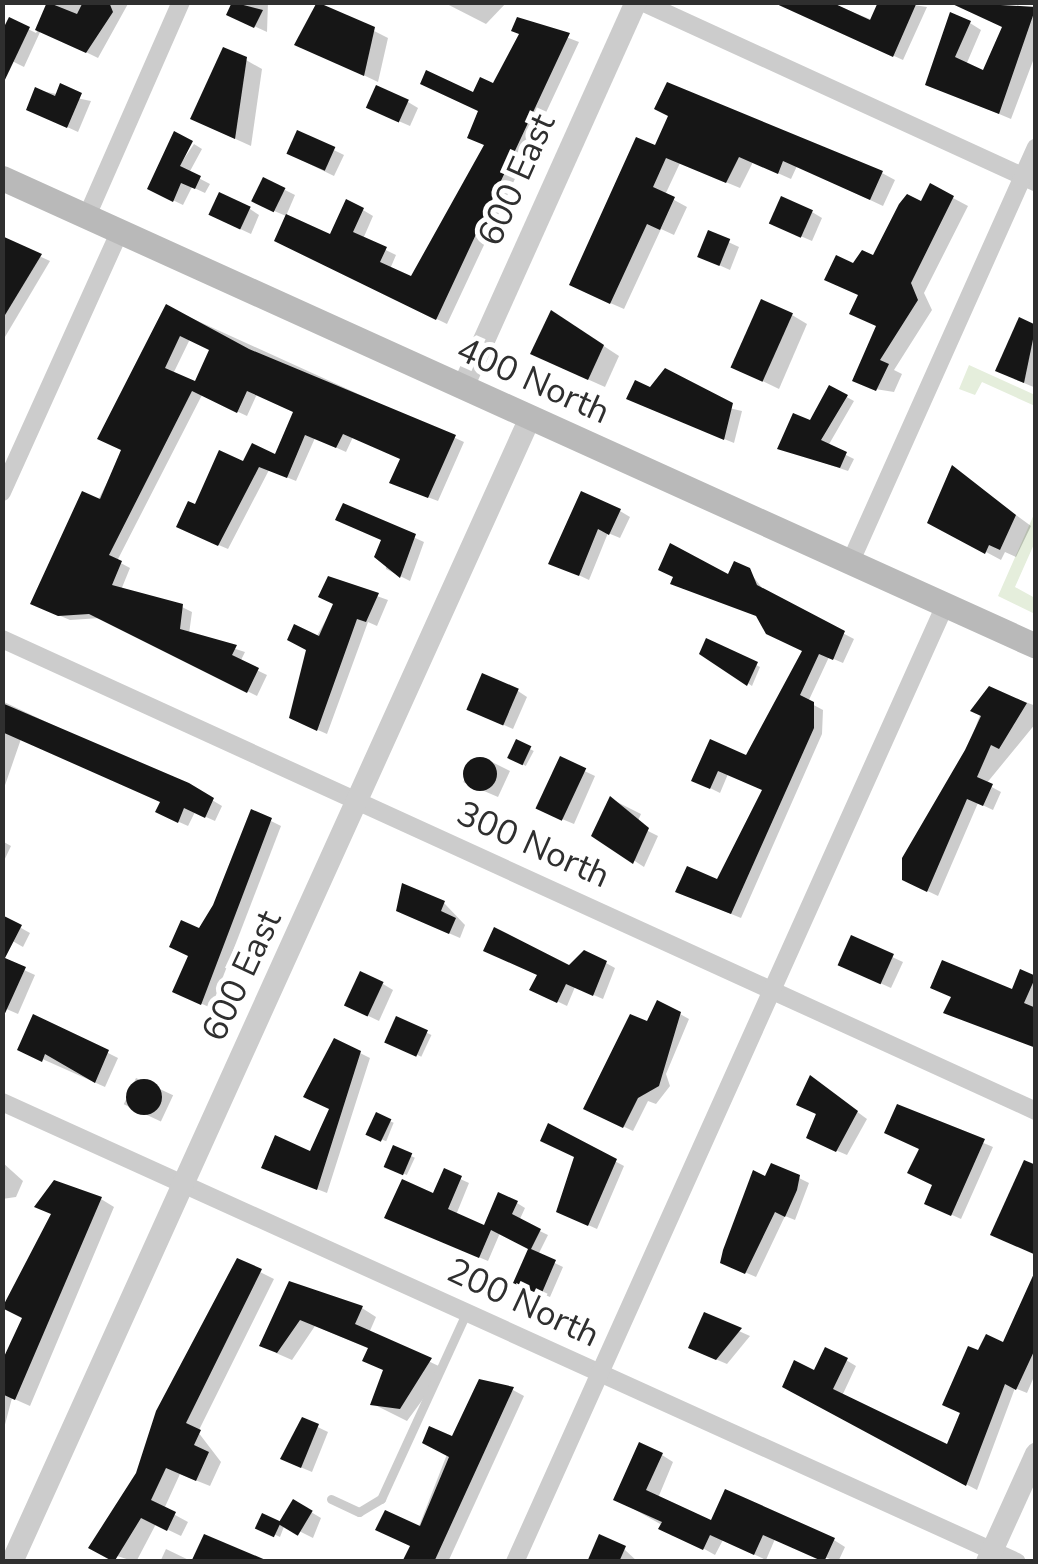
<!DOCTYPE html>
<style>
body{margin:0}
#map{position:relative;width:1038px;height:1564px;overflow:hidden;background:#fff;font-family:"Nunito Sans",sans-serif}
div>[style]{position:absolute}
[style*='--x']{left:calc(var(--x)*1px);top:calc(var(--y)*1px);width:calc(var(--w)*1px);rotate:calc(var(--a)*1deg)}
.green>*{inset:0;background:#e5eedc}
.shadow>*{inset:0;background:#0003;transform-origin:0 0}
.building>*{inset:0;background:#161616;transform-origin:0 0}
.round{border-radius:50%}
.service>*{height:9px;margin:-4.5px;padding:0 4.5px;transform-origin:4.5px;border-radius:4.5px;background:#ccc}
.minor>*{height:18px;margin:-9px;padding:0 9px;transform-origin:9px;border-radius:9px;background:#ccc}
.tertiary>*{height:22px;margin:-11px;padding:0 11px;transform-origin:11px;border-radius:11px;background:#ccc}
.secondary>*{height:25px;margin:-12.5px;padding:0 12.5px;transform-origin:12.5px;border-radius:12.5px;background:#b9b9b9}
span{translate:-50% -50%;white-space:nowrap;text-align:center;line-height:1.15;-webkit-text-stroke:10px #fff;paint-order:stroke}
.street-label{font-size:35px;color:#2f2f2f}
.frame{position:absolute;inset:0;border:5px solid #2f2f2f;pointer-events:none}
</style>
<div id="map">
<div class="green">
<div style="clip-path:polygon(969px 365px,1035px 395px,1035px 406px,982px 382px,975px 395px,959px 389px)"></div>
<div style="clip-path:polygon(1035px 512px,1035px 542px,1015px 587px,1035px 598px,1035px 614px,998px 596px)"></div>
</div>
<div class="shadow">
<div style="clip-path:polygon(54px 2px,129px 2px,98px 58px,41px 30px,24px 67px,2px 56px,10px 20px,36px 33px)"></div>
<div style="clip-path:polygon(234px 2px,268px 2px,267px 32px,241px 20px)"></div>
<div style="clip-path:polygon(317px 2px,388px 38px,378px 82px,298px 44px)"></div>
<div style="clip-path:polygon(443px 2px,507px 2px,486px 24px)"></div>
<div style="clip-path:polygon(774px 2px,828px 2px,882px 24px,893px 2px,927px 7px,903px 60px)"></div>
<div style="clip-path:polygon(980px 2px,1036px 10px,1036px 53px,1011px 119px,928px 84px,970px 23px,981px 30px,966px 65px,985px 73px,1005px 27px,975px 12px)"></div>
<div style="clip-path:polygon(519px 19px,579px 42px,447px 324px,287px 246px,332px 237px,363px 210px,373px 216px,363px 239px,396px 255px,390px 269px,412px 280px,486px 145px,474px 95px,494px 86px,522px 34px)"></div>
<div style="clip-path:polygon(246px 60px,262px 69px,251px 146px,209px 127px)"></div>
<div style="clip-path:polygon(37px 90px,91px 101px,78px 132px,39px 114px)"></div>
<div style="clip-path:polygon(408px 102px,418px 108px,410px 126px,380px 113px)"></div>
<div style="clip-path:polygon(671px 116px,882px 173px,895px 180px,883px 206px,797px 166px,791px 179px,753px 162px,740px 188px,680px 163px,665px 195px,687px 207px,674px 235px,661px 229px,624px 309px,585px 292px)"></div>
<div style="clip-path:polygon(299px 133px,344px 155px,334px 176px,299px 159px)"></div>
<div style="clip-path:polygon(194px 144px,202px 149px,189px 173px,210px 184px,205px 193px,192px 187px,183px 205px,160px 194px)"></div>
<div style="clip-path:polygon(285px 190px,295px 195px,286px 216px,265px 207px)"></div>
<div style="clip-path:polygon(953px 198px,968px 206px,924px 293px,932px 310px,894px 370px,902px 374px,894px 392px,869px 388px,878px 327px,853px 266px,874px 259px,922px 204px)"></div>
<div style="clip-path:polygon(250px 209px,259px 215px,251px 234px,221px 220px)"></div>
<div style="clip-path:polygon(812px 212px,822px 218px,812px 241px,782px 228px)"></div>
<div style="clip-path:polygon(709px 233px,739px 247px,730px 270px,710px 261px)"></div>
<div style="clip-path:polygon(2px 239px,50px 261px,2px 342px)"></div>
<div style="clip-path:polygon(evenodd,167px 307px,464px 442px,438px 501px,401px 487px,403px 459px,353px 437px,346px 452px,315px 438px,296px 481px,269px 470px,228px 549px,188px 532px,197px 508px,245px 464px,276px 457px,296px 411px,257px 394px,247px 416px,202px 395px,117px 561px,130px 568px,121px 590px,182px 607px,192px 612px,189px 634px,245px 652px,240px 662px,267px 675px,257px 696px,101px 618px,70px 620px,42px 608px,124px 450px,167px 307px,190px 339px,212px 350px,197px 385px,173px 374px,190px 339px)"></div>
<div style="clip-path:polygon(792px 315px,807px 324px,779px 389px,734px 367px)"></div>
<div style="clip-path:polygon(567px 322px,619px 356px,605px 387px,549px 362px)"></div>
<div style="clip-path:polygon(1036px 327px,1036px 388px,1014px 379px)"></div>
<div style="clip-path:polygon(830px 388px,854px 401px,828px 446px,854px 459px,848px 471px,780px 448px,811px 423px)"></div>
<div style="clip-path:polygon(651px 390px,742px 411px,734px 443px,639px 404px)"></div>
<div style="clip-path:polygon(953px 469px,1031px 526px,1016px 557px,1005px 552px,1001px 560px,930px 522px)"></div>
<div style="clip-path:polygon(344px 506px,424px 542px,410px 581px,386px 569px,384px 540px)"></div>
<div style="clip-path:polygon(620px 511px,630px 517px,620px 538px,608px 533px,589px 580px,551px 562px)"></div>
<div style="clip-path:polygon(748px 570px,766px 593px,854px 639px,843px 663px,829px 657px,808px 702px,823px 710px,822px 734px,741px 918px,687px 896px,718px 882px,764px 790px,728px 774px,720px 793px,694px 780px,747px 758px,805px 650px,729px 577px)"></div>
<div style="clip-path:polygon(329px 579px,388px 600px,377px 626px,368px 622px,327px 734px,302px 723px,309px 650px,335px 604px)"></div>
<div style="clip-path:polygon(708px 641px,760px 667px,752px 686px,702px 653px)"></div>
<div style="clip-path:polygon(990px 689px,1036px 706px,1036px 723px,986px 784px,1001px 792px,993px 810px,978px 803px,938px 896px,915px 885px)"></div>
<div style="clip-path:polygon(518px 691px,527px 697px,513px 729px,482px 715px)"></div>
<div style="clip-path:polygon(2px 701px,212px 800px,222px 806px,215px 821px,195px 812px,188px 826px,168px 817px,163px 802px,21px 739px,2px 794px)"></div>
<div style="left:517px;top:742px;width:19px;height:17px;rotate:28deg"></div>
<div style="clip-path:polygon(484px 758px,510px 771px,498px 797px,463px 782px)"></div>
<div style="clip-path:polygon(561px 760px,595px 776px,574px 824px,550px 814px)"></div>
<div style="clip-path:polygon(611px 799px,641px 814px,636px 825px,658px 836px,644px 867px,595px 835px)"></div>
<div style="clip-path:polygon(271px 821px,281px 826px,211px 1008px,185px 996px,200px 931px)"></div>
<div style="clip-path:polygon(2px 841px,11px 846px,2px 865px)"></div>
<div style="clip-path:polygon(444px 903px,465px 925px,460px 938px,409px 916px)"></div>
<div style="clip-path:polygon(5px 919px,30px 933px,23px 947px,2px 935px)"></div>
<div style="clip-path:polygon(853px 939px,903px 962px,891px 988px,851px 970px)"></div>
<div style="clip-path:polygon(2px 960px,35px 975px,18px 1014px,2px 1007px)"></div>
<div style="clip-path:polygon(606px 963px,615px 968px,603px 999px,575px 987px,567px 1006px,542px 994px,539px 975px)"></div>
<div style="clip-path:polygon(1022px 973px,1036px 979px,1033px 1010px,956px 1017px,1013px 992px)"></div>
<div style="clip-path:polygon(383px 984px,393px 990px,379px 1021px,356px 1010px)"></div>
<div style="clip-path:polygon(680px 1014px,689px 1019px,666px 1074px,670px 1086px,656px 1104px,648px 1101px,633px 1131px,595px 1113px,649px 1025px)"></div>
<div style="left:397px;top:1019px;width:38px;height:24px;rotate:25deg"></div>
<div style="clip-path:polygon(20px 1049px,108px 1053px,118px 1058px,105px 1087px)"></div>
<div style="clip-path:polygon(360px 1053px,370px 1058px,327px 1193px,273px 1172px,312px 1154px)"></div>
<div style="left:136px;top:1078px;width:41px;height:29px;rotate:25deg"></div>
<div style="clip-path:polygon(811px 1078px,867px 1119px,847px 1155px,819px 1143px)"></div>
<div style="clip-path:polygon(899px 1107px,993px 1147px,961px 1219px,937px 1208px,935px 1185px)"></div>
<div style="left:377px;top:1116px;width:18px;height:20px;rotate:22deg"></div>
<div style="clip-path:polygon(549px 1126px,624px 1166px,597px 1229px,568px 1216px,577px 1157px)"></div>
<div style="left:394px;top:1148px;width:23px;height:19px;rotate:25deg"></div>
<div style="clip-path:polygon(2px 1162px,23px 1181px,16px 1197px,2px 1199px)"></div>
<div style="clip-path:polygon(445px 1172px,469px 1183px,456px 1215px,486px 1228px,517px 1203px,525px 1208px,519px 1221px,548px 1235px,538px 1255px,563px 1267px,550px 1297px,516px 1282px,531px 1248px,500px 1233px,488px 1261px,395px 1222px,434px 1196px)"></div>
<div style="clip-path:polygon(799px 1178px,809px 1183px,795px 1220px,785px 1216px,756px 1277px,733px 1267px)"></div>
<div style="clip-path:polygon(101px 1199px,114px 1207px,30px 1406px,12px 1398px,2px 1436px,2px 1362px)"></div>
<div style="clip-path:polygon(260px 1272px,274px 1279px,198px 1432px,221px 1462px,210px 1486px,180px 1474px,164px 1509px,188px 1522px,181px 1536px,156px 1524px,136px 1562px,92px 1548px)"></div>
<div style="clip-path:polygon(1036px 1275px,1036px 1372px,1027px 1393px,1015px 1388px,977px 1490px,784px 1387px,846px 1360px,856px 1366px,842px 1396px,948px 1447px,980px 1353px,1004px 1346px)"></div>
<div style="clip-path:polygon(290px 1284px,362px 1308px,376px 1317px,369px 1333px,445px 1369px,407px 1421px,373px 1404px,385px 1371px,370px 1349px,315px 1326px,292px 1360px,276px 1353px)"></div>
<div style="clip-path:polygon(705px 1316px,750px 1336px,727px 1364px,701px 1353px)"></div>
<div style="clip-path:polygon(513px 1390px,524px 1396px,448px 1562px,405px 1562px,453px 1439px)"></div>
<div style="clip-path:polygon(303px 1420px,328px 1432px,312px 1472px,293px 1464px)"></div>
<div style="clip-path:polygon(662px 1455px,673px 1462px,658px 1498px,712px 1523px,834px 1540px,845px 1547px,838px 1562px,775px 1539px,766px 1560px,723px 1540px,715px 1555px,616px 1499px)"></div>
<div style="clip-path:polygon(294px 1502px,321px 1518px,313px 1538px,285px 1524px,280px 1537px,259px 1527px,263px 1516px,284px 1526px)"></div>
<div style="clip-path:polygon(166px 1549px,193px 1562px,160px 1562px)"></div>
<div style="clip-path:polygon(624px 1549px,638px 1562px,589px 1562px)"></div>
</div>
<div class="building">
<div style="clip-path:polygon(47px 2px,77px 14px,83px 2px,109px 2px,113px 12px,86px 53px,35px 30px)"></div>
<div style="clip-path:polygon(232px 2px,263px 10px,254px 28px,226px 15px)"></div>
<div style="clip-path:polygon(317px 2px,375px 27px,364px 76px,294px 45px)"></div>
<div style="clip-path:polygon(772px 2px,831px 2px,870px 20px,878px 2px,917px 2px,893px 57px)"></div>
<div style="clip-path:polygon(948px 2px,1036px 7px,999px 114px,925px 85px,950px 12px,971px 21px,955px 57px,983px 70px,1002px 27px)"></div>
<div style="clip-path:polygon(9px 17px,30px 27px,2px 86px,2px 31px)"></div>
<div style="clip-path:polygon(517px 17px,570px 33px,436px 320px,274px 241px,286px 214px,330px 234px,346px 199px,364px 208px,353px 232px,387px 247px,380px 262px,411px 276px,484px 145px,467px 138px,478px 111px,420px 84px,426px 70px,473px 92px,480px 77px,493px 83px,519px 34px,511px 31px)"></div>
<div style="clip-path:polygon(223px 47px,247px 57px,235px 139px,190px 119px)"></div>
<div style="clip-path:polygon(667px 82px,883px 171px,870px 200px,783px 161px,778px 174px,739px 157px,726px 183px,666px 158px,653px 187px,675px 197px,660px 230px,647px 224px,610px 304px,569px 285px,636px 137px,655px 145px,668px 116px,654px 109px)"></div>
<div style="clip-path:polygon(60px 83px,82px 93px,67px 128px,26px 110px,35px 87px,55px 96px)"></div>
<div style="left:376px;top:85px;width:36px;height:25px;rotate:24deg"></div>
<div style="left:297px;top:130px;width:42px;height:26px;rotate:24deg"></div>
<div style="clip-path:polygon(174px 131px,193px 141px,180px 166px,201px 176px,195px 189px,181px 183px,173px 202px,147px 189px)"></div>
<div style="left:263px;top:177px;width:25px;height:27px;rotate:26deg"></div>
<div style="clip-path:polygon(930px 183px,954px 196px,911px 283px,918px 300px,880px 360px,889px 364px,876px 391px,852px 381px,876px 326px,849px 314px,858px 295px,824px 280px,836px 255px,853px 263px,862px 250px,873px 255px,899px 204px,907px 194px,921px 201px)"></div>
<div style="left:219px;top:192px;width:35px;height:25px;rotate:25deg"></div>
<div style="left:781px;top:196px;width:35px;height:30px;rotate:24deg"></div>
<div style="left:708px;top:230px;width:24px;height:29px;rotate:22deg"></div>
<div style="clip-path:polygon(2px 236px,42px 254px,2px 320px)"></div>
<div style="left:761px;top:299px;width:35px;height:75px;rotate:24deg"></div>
<div style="clip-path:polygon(evenodd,166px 304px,249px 349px,456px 435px,428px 498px,389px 483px,400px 459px,343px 434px,336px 448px,305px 435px,287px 478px,259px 467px,218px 546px,176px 527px,188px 501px,195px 504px,219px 450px,243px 461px,252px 443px,275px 454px,293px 412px,247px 391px,237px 413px,192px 391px,109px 555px,122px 561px,112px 585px,183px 604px,180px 629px,237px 645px,232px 655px,259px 668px,247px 693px,89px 614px,58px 616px,30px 604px,82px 491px,100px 499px,121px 450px,97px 439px,166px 304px,180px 336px,209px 350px,195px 381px,165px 368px,180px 336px)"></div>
<div style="clip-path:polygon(551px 310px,604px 345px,588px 380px,530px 354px)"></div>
<div style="clip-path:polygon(1019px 317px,1036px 325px,1024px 383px,995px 371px)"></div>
<div style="clip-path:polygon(665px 368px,733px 403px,724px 440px,626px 399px,635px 380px,650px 387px)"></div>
<div style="clip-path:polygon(829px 385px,848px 395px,821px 440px,847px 452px,840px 468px,777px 449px,793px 413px,810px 420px)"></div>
<div style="clip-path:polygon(952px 465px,1016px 515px,1000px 550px,989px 545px,985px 554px,927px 523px)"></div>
<div style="clip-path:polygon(581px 491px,621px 509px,609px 535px,598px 529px,579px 576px,548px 564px)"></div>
<div style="clip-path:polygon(343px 503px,416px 534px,400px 578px,374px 557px,381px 540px,335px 520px)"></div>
<div style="clip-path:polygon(670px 543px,728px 574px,734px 561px,750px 568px,757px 585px,845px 631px,833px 660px,819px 654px,800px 695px,814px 702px,814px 728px,731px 914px,675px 892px,687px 866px,717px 879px,762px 790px,718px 771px,710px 789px,691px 781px,710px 739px,746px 755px,802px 651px,766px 634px,756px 616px,670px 584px,673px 577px,658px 570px)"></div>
<div style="clip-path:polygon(328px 576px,379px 593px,366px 622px,357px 619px,317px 731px,289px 718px,306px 650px,287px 640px,294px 624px,319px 636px,333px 604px,318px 597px)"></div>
<div style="clip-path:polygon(706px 638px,758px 662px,747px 686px,699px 654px)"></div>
<div style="left:482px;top:673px;width:40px;height:40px;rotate:23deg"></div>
<div style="clip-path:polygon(989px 686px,1027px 703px,999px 749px,991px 745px,977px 777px,993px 784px,983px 806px,967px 799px,927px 892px,902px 880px,902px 858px,965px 750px,981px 716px,970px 711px)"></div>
<div style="clip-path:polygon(2px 703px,189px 783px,214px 798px,205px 818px,184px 808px,178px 823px,155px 812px,160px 802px,2px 732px)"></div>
<div style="left:516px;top:739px;width:17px;height:21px;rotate:25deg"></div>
<div style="left:560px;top:756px;width:29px;height:58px;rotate:25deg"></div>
<div class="round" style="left:463px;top:757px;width:34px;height:34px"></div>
<div style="clip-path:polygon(610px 796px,649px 828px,633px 864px,591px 836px)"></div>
<div style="clip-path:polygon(251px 809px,272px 818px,201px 1005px,172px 992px,188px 956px,169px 947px,181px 920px,199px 928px,213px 905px)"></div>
<div style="clip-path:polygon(402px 883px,445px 901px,441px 911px,456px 918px,449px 934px,396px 911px)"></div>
<div style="clip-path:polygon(2px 915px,22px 925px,5px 958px,26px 967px,2px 1020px)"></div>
<div style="clip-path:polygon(494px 927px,569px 965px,584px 950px,607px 961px,593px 996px,566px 984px,557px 1003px,529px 990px,537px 975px,483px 951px)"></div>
<div style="left:851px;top:935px;width:47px;height:33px;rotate:24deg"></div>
<div style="clip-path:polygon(942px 960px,1012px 989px,1020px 969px,1036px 976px,1024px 1003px,1036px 1008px,1036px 1048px,943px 1013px,951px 997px,930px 988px)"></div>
<div style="left:360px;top:971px;width:26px;height:38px;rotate:25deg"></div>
<div style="clip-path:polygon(657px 1000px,681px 1012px,659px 1086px,638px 1098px,623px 1128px,583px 1109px,630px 1014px,647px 1021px)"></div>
<div style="clip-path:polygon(33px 1014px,109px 1050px,95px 1083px,45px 1054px,42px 1062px,17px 1050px)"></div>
<div style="left:396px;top:1016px;width:35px;height:29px;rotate:24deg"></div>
<div style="clip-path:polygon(334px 1038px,361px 1051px,317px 1190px,261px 1168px,275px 1135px,310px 1151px,329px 1109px,303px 1097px)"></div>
<div style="clip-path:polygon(810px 1075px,858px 1111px,836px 1152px,806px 1138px,816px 1114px,796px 1105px)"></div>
<div class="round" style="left:126px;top:1079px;width:36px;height:36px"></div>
<div style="clip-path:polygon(897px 1104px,985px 1139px,951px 1216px,924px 1204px,932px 1185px,907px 1173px,919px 1149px,884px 1133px)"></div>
<div style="left:376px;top:1112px;width:17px;height:25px;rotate:25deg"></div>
<div style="clip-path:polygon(548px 1123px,617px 1159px,588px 1226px,556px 1212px,574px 1157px,540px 1141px)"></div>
<div style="left:393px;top:1145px;width:21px;height:24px;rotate:23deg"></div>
<div style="clip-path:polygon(1024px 1160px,1036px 1165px,1036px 1255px,990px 1235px)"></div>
<div style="clip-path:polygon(771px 1163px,800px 1175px,797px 1190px,785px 1217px,775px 1212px,745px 1274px,720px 1263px,723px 1250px,753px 1170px,765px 1176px)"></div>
<div style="clip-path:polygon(444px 1168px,462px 1176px,448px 1209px,484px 1225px,498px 1192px,518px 1201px,512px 1214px,541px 1229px,531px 1249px,556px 1260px,541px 1295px,513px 1283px,528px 1249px,491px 1230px,479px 1258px,384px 1218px,402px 1179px,433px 1193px)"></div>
<div style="clip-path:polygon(54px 1180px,102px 1197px,15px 1400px,2px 1394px,2px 1361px,22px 1318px,2px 1308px,51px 1214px,34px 1207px)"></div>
<div style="clip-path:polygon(237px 1258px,262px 1269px,186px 1423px,201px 1430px,194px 1445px,209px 1452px,196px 1481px,166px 1468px,151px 1500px,176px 1512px,167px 1531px,141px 1518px,114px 1562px,88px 1548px,136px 1473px,156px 1411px)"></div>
<div style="clip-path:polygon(1036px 1269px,1036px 1347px,1016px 1390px,1005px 1384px,966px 1486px,782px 1387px,794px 1360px,814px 1370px,825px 1347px,848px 1358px,833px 1389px,947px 1444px,960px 1413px,942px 1405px,968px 1346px,978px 1350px,986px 1334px,1003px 1342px)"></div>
<div style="clip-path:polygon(289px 1281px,363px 1306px,355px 1324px,432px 1358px,400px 1409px,370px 1405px,383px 1370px,362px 1361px,368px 1348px,300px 1320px,277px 1353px,259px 1346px)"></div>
<div style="clip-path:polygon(704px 1312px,742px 1328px,716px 1360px,688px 1348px)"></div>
<div style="clip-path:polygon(479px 1379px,514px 1387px,434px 1562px,402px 1562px,410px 1546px,375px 1530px,385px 1510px,420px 1526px,449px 1457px,422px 1443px,429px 1426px,452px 1436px)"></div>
<div style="clip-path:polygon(302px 1417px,319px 1424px,301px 1468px,280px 1459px)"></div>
<div style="clip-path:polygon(639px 1442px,663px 1453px,646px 1490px,711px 1520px,725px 1489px,835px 1538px,824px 1562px,763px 1535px,754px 1555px,710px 1535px,703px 1550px,658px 1529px,662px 1522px,613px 1500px)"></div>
<div style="left:293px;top:1499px;width:23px;height:29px;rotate:31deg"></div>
<div style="left:262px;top:1513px;width:21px;height:17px;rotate:25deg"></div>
<div style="clip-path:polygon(204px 1534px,268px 1561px,268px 1562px,191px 1562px)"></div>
<div style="clip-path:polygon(599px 1534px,626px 1546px,619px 1562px,587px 1562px)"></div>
</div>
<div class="service">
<div style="--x:331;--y:1499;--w:31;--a:25"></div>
<div style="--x:359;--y:1512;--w:26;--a:-31"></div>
<div style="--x:381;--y:1499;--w:205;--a:-65.4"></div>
</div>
<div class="minor">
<div style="--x:642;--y:2;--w:433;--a:24.6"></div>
<div style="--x:87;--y:216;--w:234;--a:-66.3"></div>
<div style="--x:2;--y:492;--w:286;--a:-65.7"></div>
<div style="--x:850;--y:563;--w:455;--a:-65.9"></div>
<div style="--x:2;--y:639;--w:1137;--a:24.54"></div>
<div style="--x:2;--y:1102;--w:1114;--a:24.38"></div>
<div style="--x:515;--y:1562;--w:1049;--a:-65.8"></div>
</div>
<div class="tertiary">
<div style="--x:463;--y:387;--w:422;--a:-65.8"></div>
<div style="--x:12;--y:1562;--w:1256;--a:-65.64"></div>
<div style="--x:987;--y:1562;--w:119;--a:-65.6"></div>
</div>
<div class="secondary">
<div style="--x:2;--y:178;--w:1135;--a:24.35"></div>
</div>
<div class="street-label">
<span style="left:517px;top:180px;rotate:-66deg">600 East</span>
<span style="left:533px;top:381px;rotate:24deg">400 North</span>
<span style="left:533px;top:845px;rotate:24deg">300 North</span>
<span style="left:242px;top:976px;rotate:-65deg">600 East</span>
<span style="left:523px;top:1303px;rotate:25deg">200 North</span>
</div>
<div class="frame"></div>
</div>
